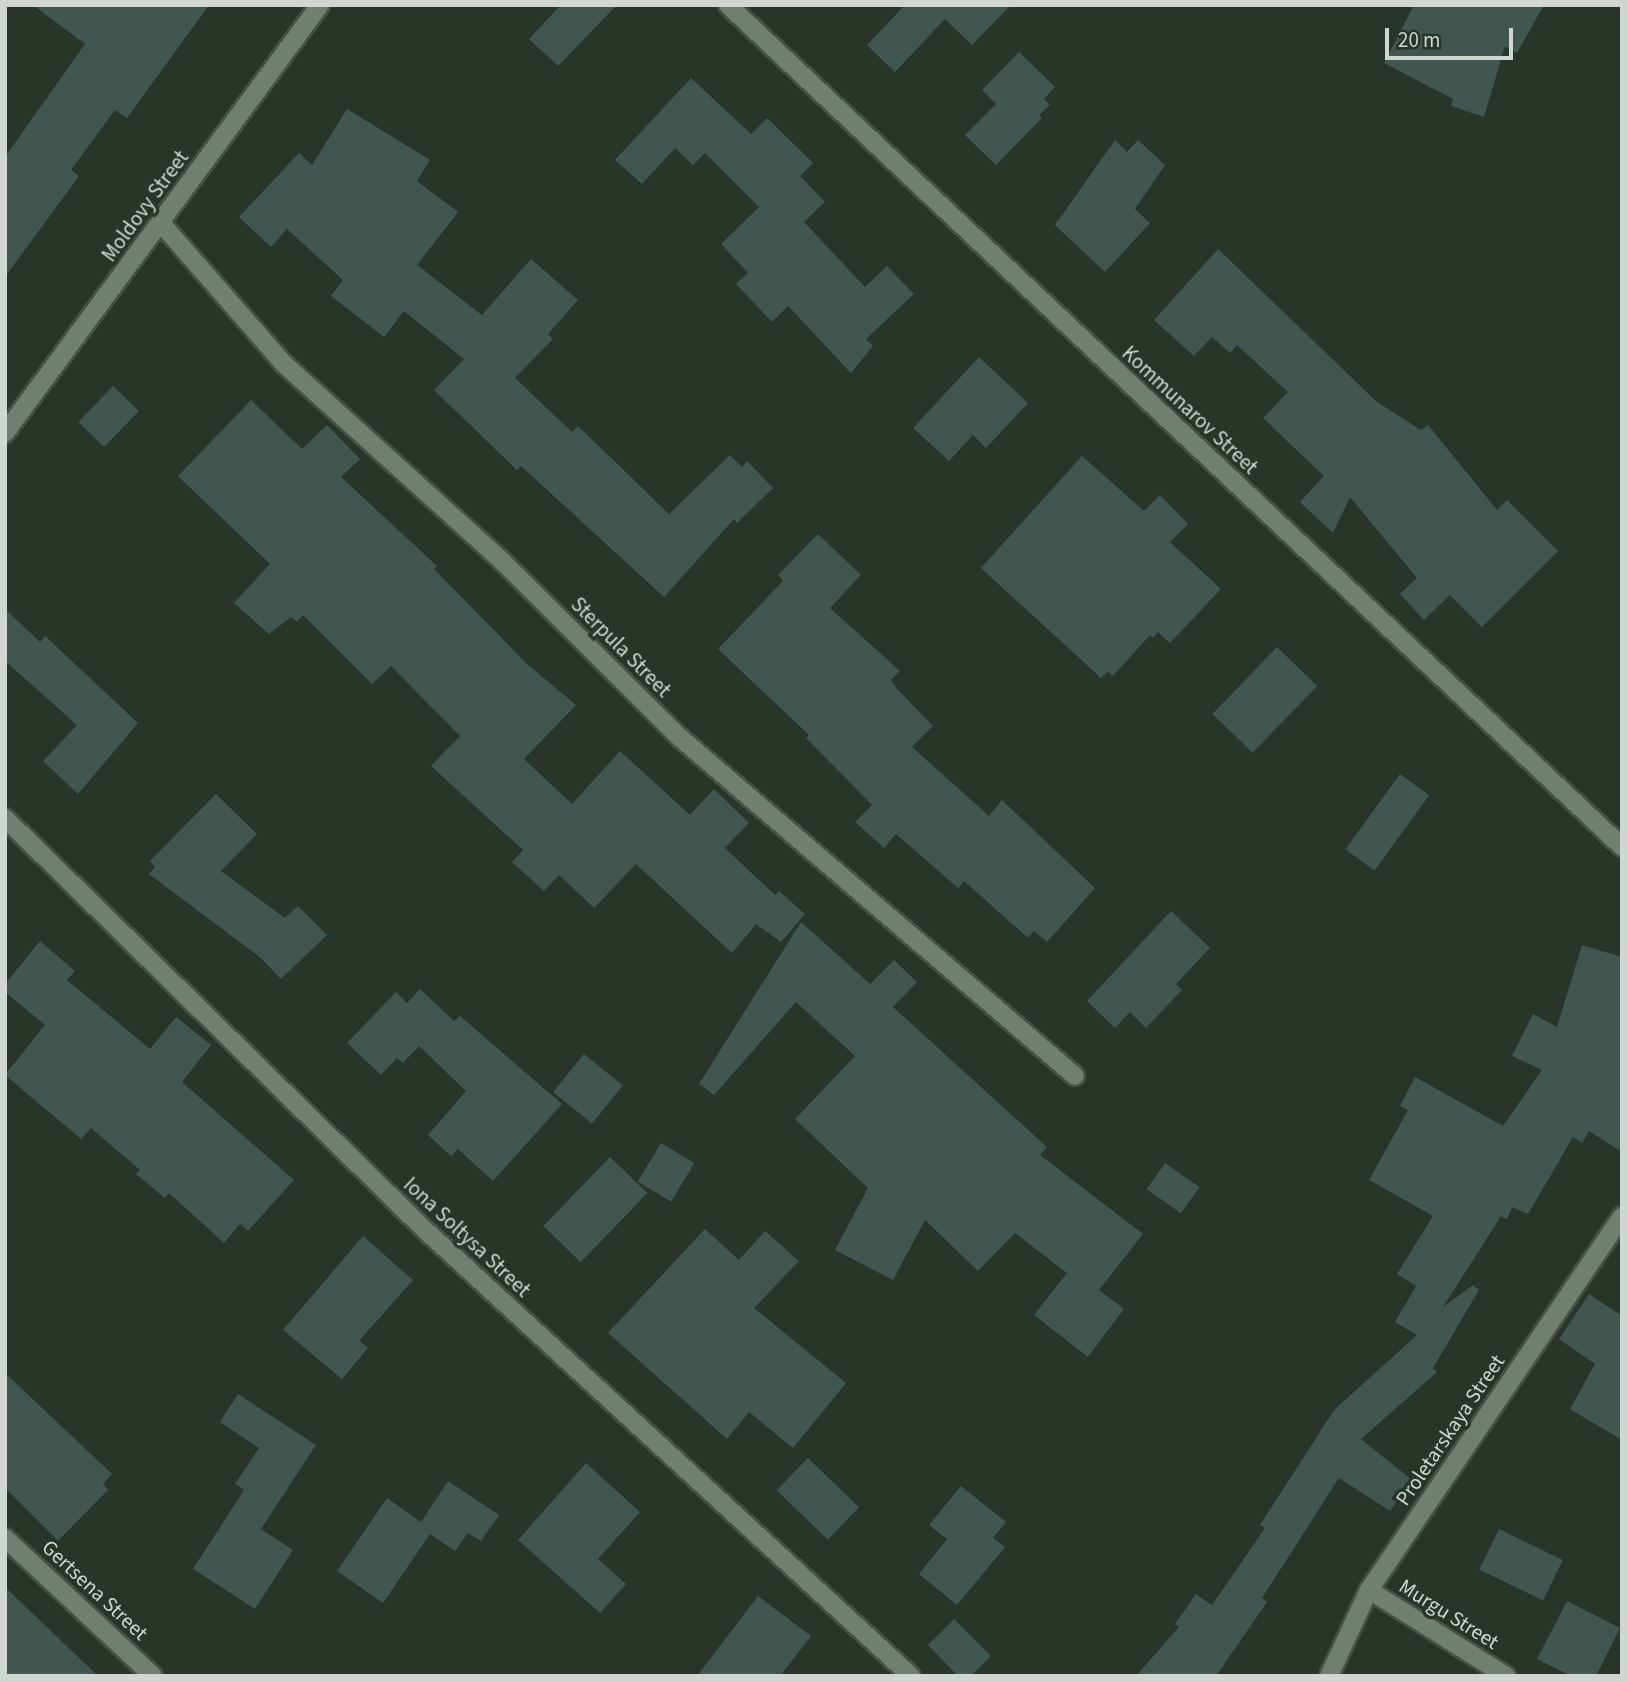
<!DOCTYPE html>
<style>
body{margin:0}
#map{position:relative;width:1627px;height:1681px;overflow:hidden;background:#283528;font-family:"Source Sans 3",sans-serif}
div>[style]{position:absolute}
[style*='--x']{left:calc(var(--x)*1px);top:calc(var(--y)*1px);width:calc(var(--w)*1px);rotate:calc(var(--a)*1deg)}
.building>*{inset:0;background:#425651;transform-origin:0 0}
.roads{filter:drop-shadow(2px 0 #465046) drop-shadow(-2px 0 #465046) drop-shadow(0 2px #465046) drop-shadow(0 -2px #465046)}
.minor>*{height:18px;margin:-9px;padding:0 9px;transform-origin:9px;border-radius:9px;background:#717f71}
span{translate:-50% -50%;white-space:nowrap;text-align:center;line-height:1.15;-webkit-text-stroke:7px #283528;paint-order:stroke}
.street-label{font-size:21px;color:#d0d7d0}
.frame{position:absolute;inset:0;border:7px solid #d0d7d0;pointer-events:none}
.scale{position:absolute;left:1385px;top:28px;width:128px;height:32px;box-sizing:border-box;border:4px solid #d0d7d0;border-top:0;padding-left:9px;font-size:21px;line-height:24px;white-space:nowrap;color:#d0d7d0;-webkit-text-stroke:5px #283528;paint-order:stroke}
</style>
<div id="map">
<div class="building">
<div style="clip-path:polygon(33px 5px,209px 5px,127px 118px,115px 110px,71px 170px,79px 176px,5px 277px,5px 157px,85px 44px)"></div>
<div style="clip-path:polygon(561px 5px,617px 5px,558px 66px,529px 39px)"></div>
<div style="clip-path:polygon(905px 5px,1011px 5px,972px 45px,945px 19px,895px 72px,867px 45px)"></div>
<div style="clip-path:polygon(1414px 5px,1544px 5px,1517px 53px,1505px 46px,1484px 117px,1451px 106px,1453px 99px,1384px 63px)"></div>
<div style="clip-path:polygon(1019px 52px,1055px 87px,1044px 99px,1050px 105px,1039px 115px,1042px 118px,996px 165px,965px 135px,996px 104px,982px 90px)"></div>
<div style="clip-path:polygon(691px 78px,751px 134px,767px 118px,813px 163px,800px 176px,825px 202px,804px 222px,865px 287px,887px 266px,914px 294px,866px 339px,873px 346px,851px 373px,788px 306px,772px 322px,736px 284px,748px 273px,721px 244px,759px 207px,705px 153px,693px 165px,675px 148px,642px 184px,615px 160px)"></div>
<div style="clip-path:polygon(347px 109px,430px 160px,417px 181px,458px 212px,417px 265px,482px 315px,531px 259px,578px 300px,548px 334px,553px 339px,515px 378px,572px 432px,578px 426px,669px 514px,730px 455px,742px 467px,747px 461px,773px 488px,737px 523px,734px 519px,664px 597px,521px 466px,517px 470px,434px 390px,464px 359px,404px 311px,384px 337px,331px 296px,343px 280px,287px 229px,271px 247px,239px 217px,299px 153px,312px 165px)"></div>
<div style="clip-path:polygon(1115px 140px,1127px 152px,1138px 140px,1165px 165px,1135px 209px,1150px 223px,1105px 272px,1055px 225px)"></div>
<div style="clip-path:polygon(1218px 249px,1377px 402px,1421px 430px,1428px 425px,1497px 510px,1507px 500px,1558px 551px,1482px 627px,1450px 595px,1424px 620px,1400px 594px,1417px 578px,1350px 497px,1333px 533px,1300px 502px,1324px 476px,1263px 418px,1288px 392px,1237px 345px,1230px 353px,1212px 337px,1194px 356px,1154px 320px)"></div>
<div style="clip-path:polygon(979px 357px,1028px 403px,986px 448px,973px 435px,949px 461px,913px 428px)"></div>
<div style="left:113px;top:386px;width:36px;height:50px;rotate:44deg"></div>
<div style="clip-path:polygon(251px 400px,302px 449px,327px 425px,360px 459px,341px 477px,437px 566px,434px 569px,528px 665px,576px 705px,524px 759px,572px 804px,620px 751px,690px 815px,714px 789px,749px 823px,725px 848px,775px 895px,779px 891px,805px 914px,781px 942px,756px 924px,732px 953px,636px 864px,594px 908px,559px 875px,544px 891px,512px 862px,523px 850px,431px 766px,460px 736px,391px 666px,372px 684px,303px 615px,297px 622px,291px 617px,269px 634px,234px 603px,270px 564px,178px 476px)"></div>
<div style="clip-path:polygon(1082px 456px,1144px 511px,1160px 495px,1188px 524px,1170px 542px,1221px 589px,1170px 643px,1158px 632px,1153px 638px,1150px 635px,1113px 676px,1108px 672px,1101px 678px,981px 568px)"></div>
<div style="clip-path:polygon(818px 534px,861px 575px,830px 608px,900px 671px,891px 680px,897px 689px,933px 726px,912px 747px,989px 816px,1002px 800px,1095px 888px,1047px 942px,1034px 931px,1028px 938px,964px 881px,958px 888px,896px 834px,884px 848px,855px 822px,872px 805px,806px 738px,809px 735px,718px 649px,783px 581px,778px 575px)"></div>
<div style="clip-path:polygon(5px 609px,40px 642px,45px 636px,138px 723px,78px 794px,43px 761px,77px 725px,5px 661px)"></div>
<div style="left:1277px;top:647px;width:56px;height:93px;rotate:44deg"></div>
<div style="left:1400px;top:774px;width:36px;height:93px;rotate:36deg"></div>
<div style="clip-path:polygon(216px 794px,257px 834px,221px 871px,285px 918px,298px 906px,327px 935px,281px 979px,261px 958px,149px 874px,155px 867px,150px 861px)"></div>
<div style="clip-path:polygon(1171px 911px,1210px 948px,1176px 984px,1182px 990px,1146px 1028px,1130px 1012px,1115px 1028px,1087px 1001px)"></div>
<div style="clip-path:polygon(801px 922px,870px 984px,894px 960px,917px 982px,893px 1007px,1047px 1147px,1040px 1155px,1143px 1234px,1099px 1290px,1124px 1309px,1088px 1357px,1034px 1315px,1067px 1273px,1015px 1233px,978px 1271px,925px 1220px,893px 1280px,835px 1250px,868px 1188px,795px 1119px,855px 1056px,796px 1002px,714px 1095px,699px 1084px)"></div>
<div style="clip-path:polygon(40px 941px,75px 971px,67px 980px,150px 1049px,176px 1017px,211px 1045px,182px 1082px,294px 1180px,248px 1231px,240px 1224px,224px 1243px,169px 1193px,165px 1198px,136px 1174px,140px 1170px,91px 1128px,81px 1139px,5px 1075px,45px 1025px,5px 992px,5px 984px)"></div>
<div style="clip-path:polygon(1582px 945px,1622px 957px,1622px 1152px,1589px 1131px,1582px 1143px,1573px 1137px,1528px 1214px,1512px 1207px,1507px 1219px,1501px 1216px,1443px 1307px,1473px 1285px,1479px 1290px,1433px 1368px,1437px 1372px,1361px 1439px,1412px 1480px,1390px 1511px,1339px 1478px,1262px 1598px,1267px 1602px,1216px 1676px,1136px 1676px,1179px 1627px,1175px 1624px,1196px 1594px,1212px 1605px,1265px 1528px,1260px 1525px,1334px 1410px,1417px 1335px,1395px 1322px,1416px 1286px,1397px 1274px,1433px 1216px,1369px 1180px,1408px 1110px,1400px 1106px,1415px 1077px,1503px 1126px,1542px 1070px,1512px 1056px,1533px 1014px,1557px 1027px)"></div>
<div style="clip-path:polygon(420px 989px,454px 1021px,460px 1016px,562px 1104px,493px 1181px,458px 1149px,451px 1156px,428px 1135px,466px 1091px,419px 1046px,403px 1063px,397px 1058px,381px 1075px,347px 1043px,396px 992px,407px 1003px)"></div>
<div style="left:584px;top:1054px;width:50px;height:49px;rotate:39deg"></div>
<div style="left:661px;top:1143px;width:39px;height:45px;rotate:31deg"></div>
<div style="left:610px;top:1157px;width:52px;height:96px;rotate:44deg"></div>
<div style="left:1165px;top:1163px;width:42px;height:32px;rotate:35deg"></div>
<div style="clip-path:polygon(705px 1229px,739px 1260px,765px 1231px,799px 1261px,754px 1308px,846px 1383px,793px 1448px,749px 1412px,727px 1439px,608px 1333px)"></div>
<div style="clip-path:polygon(363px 1236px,413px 1280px,359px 1341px,368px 1348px,342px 1379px,283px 1330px)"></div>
<div style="clip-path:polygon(1589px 1294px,1622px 1316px,1622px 1440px,1570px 1409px,1595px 1364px,1559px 1339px)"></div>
<div style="clip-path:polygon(5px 1373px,112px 1474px,103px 1484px,108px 1490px,58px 1541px,5px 1488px)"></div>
<div style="clip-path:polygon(238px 1394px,316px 1445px,261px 1529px,293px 1550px,255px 1609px,193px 1569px,244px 1490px,235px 1484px,259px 1448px,220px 1422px)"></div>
<div style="left:808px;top:1458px;width:71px;height:45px;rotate:44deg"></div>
<div style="clip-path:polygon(586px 1463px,640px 1512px,598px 1559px,626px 1584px,600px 1613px,518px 1540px)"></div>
<div style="clip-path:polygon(448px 1481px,499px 1515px,481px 1541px,468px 1533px,455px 1551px,430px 1534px,383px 1603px,337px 1571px,387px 1498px,421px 1522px)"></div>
<div style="clip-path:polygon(961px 1486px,1006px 1522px,993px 1538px,1005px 1547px,957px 1605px,919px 1574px,947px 1539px,929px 1525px)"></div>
<div style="left:1499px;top:1529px;width:71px;height:45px;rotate:26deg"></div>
<div style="clip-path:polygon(5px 1587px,98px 1676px,5px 1676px)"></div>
<div style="clip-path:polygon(758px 1596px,811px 1636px,780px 1676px,697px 1676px)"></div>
<div style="clip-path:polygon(1567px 1601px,1620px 1628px,1596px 1676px,1571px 1676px,1537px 1659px)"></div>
<div style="clip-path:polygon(954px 1619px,991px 1656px,971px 1676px,958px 1676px,928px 1645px)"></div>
</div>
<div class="roads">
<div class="minor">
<div style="--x:728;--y:5;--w:1228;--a:43.28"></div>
<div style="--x:161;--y:223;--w:186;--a:48.9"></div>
<div style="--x:283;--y:363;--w:295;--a:42.1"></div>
<div style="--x:502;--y:561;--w:247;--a:44.8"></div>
<div style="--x:677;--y:735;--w:524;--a:40.59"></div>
<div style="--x:5;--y:433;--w:531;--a:-53.65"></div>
<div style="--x:5;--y:818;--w:587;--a:44.45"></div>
<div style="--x:424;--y:1229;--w:661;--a:42.55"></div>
<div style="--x:5;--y:1538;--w:202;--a:43"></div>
<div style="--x:1369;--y:1590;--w:162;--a:32.1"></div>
<div style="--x:1329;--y:1676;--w:95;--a:-65.1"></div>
<div style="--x:1369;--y:1590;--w:451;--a:-55.9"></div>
</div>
</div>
<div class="street-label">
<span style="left:145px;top:206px;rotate:-54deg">Moldovy Street</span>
<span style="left:1190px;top:410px;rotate:43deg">Kommunarov Street</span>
<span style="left:621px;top:647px;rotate:45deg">Sterpula Street</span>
<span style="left:467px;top:1237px;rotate:43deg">Iona Soltysa Street</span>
<span style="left:1450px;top:1430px;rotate:-56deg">Proletarskaya Street</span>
<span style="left:95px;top:1590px;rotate:43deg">Gertsena Street</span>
<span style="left:1449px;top:1614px;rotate:32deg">Murgu Street</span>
</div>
<div class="frame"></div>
<div class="scale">20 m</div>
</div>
